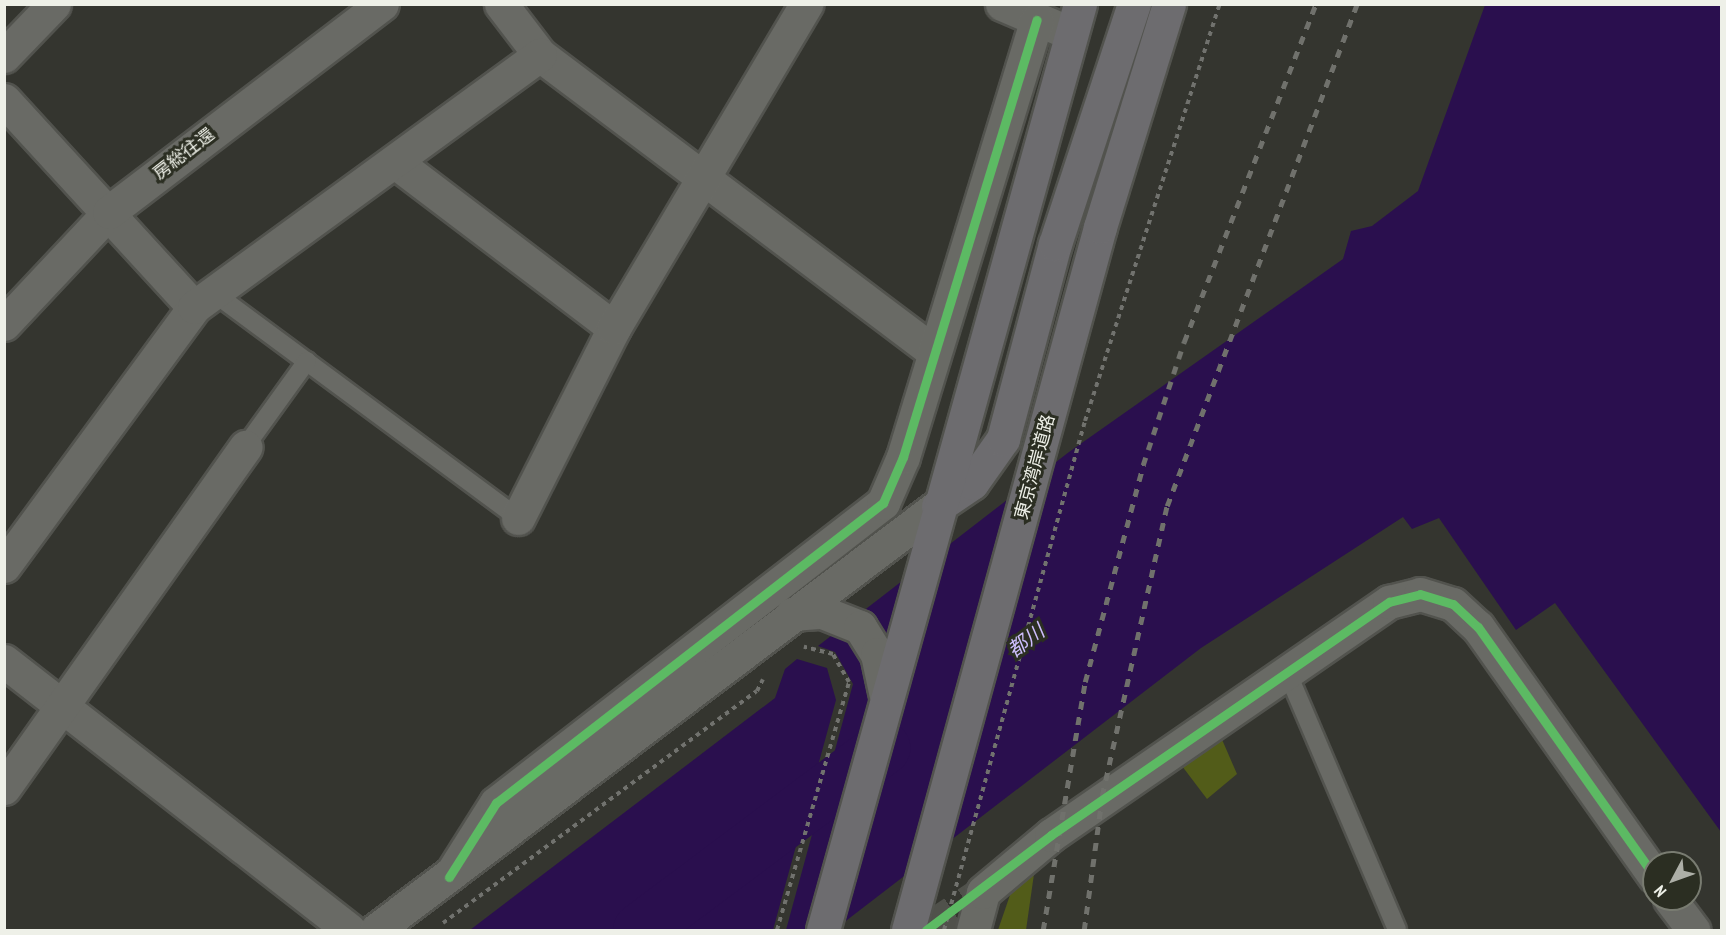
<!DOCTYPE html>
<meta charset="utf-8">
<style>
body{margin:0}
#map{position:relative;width:1726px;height:935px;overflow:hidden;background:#34352f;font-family:"PT Sans Narrow","Noto Sans JP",sans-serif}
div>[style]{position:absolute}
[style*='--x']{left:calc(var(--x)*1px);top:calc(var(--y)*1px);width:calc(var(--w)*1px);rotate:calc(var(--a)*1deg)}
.green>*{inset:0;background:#525c19}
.water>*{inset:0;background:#2a0f4e}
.river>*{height:54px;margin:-27px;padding:0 27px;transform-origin:27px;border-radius:27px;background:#2a0f4e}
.secondary-tunnel>*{height:33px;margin-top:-16.5px;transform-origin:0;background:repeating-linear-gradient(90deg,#50514b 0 33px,transparent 0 49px)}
.path>*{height:4px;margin-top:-2px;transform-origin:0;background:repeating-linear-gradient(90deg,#71726e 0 4.5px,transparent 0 9px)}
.roads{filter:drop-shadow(2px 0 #52534e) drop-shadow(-2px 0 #52534e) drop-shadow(0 2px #52534e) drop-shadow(0 -2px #52534e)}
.lane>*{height:18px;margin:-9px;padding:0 9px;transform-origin:9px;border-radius:9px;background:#696a65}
.street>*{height:33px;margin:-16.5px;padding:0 16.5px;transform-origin:16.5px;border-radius:16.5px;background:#696a65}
.secondary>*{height:33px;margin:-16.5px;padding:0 16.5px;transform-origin:16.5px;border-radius:16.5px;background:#696a65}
.highway>*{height:33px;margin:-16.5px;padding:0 16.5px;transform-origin:16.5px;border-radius:16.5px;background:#6d6c6f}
.rail>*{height:4.5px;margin-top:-2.25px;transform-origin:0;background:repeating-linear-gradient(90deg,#70716c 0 8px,transparent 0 16px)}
.path-bridge>*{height:4px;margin-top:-2px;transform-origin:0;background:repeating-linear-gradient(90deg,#71726e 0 4.5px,transparent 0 9px)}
.cycleway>*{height:9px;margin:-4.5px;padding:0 4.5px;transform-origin:4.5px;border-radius:4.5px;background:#5cba63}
span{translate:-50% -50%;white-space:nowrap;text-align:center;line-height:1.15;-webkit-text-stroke:6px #2b2e22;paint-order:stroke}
.street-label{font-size:18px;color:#eef0e8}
.water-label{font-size:20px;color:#cebefd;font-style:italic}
.frame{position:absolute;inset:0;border:6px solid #eef0e8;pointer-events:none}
.north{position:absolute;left:1642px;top:851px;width:60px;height:60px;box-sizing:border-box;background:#2b2e22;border:2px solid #797c71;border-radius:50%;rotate:229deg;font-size:16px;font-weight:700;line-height:24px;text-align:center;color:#eef0e8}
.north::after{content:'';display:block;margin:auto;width:21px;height:27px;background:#adafa7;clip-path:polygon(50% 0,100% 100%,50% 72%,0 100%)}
</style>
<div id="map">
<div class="green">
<div style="clip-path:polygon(1220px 735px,1237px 774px,1207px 799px,1182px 766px)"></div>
<div style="clip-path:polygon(1035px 867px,1026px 930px,998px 930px,1010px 895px)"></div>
</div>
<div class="water">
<div style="clip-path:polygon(1485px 5px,1721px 5px,1721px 832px,1555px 603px,1516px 630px,1439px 518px,1412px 529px,1403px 517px,1201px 648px,834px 930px,786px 930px,853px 684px,835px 652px,818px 646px,1069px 452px,1343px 259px,1351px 231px,1372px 226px,1418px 191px)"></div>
<div style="clip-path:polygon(797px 659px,827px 668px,836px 700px,773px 930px,470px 930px,775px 698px,785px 669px)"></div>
</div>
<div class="river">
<div style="--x:640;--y:930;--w:304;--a:-36.8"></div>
</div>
<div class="secondary-tunnel">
<div style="--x:926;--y:930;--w:69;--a:-33.7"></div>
</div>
<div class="path">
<div style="--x:1085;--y:421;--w:438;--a:-72.1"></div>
<div style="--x:443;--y:923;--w:390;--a:-36.5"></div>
<div style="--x:757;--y:691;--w:13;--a:-63"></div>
<div style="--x:777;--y:930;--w:258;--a:-73.8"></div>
<div style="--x:849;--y:682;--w:32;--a:-120"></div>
<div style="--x:833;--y:654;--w:30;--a:-166"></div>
</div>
<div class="roads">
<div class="lane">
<div style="--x:214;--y:293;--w:378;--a:36.5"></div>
<div style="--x:245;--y:447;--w:106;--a:-54.2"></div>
<div style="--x:1288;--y:674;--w:278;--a:66.9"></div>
</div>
<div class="street">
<div style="--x:501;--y:4;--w:64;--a:52.6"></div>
<div style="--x:540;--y:55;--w:491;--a:37"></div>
<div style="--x:1002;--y:4;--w:61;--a:23.2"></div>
<div style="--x:4;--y:56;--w:72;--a:-46.1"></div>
<div style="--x:4;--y:100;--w:281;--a:47.5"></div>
<div style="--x:398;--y:164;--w:271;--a:37.2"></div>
<div style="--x:518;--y:518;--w:213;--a:-63.2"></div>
<div style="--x:614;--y:328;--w:377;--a:-59.3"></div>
<div style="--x:4;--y:566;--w:321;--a:-53.7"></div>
<div style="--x:194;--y:307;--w:428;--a:-36.1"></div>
<div style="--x:4;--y:661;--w:437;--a:37.9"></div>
<div style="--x:4;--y:788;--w:418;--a:-54.7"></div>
<div style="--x:453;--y:871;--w:80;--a:-57.7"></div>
<div style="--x:496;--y:803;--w:490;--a:-37.8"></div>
<div style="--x:883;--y:503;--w:50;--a:-66.5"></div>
<div style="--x:903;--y:457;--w:457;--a:-73"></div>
<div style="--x:973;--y:930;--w:39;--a:-75"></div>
</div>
<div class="secondary">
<div style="--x:4;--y:324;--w:154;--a:-46.8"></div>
<div style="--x:109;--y:212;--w:343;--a:-37.3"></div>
<div style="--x:792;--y:614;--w:30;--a:-4"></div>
<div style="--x:822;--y:612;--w:41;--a:21.5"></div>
<div style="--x:860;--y:627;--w:32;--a:58"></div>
<div style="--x:877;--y:654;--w:40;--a:78"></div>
<div style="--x:983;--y:892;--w:89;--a:-40"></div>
<div style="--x:1051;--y:835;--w:411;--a:-34.6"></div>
<div style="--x:1389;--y:602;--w:32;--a:-14"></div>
<div style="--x:1420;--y:594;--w:34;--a:17"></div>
<div style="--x:1453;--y:604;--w:34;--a:43"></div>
<div style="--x:1478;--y:627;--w:305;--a:54.7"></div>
<div style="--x:1670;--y:899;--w:39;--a:53"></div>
<div style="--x:376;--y:930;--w:704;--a:-37.03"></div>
</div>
<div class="highway">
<div style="--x:938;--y:506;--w:41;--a:-34.1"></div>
<div style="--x:972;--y:483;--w:54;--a:-54.8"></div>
<div style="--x:1003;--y:439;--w:202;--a:-75.1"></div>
<div style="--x:1055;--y:244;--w:253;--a:-71.8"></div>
<div style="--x:823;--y:930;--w:961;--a:-74.49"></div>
<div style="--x:908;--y:930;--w:729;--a:-74.72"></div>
<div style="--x:1100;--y:227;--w:233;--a:-72.8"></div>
</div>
</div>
<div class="rail">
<div style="--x:1043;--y:930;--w:252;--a:-80.4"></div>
<div style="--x:1085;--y:682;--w:225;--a:-75"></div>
<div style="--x:1143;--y:465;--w:130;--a:-71.6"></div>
<div style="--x:1184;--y:342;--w:363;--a:-68.7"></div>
<div style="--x:1084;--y:930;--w:135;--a:-82.3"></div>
<div style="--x:1102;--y:796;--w:297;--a:-77.4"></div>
<div style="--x:1167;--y:506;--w:537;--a:-69.27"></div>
</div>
<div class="path-bridge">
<div style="--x:944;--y:930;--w:528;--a:-74.52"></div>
</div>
<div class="cycleway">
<div style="--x:449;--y:877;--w:88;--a:-57.6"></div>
<div style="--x:496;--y:803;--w:490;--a:-37.8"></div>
<div style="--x:883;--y:503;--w:50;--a:-66.5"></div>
<div style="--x:903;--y:457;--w:457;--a:-73"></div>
<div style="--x:926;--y:930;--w:157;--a:-37.2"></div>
<div style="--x:1051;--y:835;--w:411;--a:-34.6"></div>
<div style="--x:1389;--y:602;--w:32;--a:-14"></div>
<div style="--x:1420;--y:594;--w:34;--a:17"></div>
<div style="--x:1453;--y:604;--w:34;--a:43"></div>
<div style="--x:1478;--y:627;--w:305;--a:54.7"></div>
</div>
<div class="street-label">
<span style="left:184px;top:154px;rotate:-38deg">房総往還</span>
<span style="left:1035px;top:467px;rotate:-75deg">東京湾岸道路</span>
</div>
<div class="water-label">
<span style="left:1026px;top:641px;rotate:-37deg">都川</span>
</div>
<div class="frame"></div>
<div class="north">N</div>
</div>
